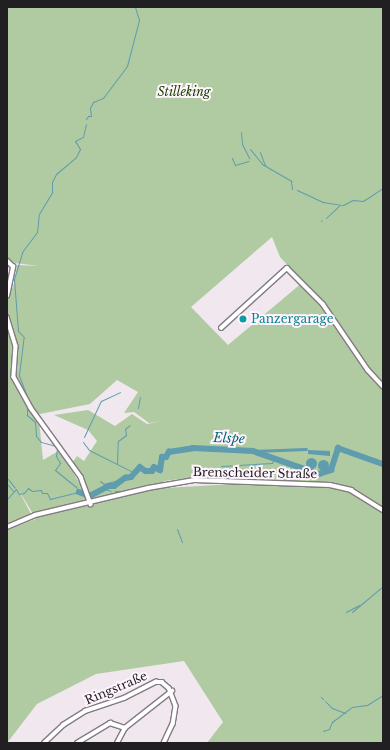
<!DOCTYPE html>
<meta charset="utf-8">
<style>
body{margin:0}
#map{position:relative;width:390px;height:750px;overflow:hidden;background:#f0e7ef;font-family:"Libre Baskerville",serif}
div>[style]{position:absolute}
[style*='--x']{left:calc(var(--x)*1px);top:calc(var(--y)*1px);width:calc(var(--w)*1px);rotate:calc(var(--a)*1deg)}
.green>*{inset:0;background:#b0cba2}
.water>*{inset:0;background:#5f9cae}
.round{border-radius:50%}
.stream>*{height:1px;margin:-0.5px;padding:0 0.5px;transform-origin:0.5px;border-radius:0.5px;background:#5f9cae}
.canal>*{height:3px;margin:-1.5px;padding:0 1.5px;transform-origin:1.5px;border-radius:1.5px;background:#5f9cae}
.river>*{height:5.5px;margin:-2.75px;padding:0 2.75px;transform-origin:2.75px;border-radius:2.75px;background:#5f9cae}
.roads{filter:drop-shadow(1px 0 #837b82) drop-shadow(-1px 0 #837b82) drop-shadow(0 1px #837b82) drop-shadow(0 -1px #837b82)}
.street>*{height:3.5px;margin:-1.75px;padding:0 1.75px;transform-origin:1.75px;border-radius:1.75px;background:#fff}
.dots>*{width:11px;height:11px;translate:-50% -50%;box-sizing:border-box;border:2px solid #fef5fd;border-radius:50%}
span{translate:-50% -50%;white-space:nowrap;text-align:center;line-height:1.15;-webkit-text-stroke:4px #fef5fd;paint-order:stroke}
.park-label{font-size:12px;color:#1c4000;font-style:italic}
.culture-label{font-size:12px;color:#0d838f}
.left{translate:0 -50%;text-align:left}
.street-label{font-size:12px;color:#221f22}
.water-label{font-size:13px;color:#086073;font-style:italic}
.frame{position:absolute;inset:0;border:8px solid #221f22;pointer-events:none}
</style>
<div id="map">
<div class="green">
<div style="clip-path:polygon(evenodd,7px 7px,383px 7px,383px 743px,207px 743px,223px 722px,184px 661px,96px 674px,37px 704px,7px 743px,7px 530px,36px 519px,18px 489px,31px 514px,7px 525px,7px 322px,16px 346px,12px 375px,39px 420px,43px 460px,60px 450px,85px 493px,89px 491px,72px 463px,77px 456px,84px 461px,97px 441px,88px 430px,54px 415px,88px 410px,115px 426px,132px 414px,147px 424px,162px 421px,149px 423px,134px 412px,124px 413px,138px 392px,117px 380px,90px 404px,40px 414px,34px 412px,15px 377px,18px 345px,7px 315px,7px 299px,14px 284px,17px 265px,39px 266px,15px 263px,7px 259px,7px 7px,272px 237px,280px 257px,303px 282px,228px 345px,191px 307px,272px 237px,7px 7px,196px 477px,235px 480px,234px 484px,165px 488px,164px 481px,196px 477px)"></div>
</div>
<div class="water">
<div style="clip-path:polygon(308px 450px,330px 451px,330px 456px,308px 454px)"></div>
<div class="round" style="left:305.5px;top:457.5px;width:11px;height:11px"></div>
<div class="round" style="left:317.5px;top:459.5px;width:11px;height:11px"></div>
</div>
<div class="stream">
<div style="--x:86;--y:119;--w:4;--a:-56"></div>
<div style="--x:88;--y:116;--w:3;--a:0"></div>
<div style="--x:91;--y:116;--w:8;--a:-97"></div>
<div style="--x:90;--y:108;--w:7;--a:-63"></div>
<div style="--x:93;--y:102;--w:11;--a:-22"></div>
<div style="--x:103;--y:98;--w:40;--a:-53"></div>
<div style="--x:127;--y:66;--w:48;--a:-75.4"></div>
<div style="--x:139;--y:20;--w:14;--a:-107"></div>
<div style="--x:241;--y:132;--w:12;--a:85"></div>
<div style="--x:242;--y:144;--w:16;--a:63"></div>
<div style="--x:250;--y:149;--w:19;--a:51"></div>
<div style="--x:262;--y:164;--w:34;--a:30"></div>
<div style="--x:291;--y:181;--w:8;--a:83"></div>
<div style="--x:260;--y:152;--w:15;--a:70"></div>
<div style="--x:232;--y:158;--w:8;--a:67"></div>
<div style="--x:235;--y:165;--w:14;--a:-17"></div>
<div style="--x:297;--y:190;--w:29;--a:25"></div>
<div style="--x:323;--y:202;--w:20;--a:9"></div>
<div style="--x:343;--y:205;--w:11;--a:-27"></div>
<div style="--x:353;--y:200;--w:10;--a:6"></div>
<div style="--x:363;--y:201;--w:24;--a:-33"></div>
<div style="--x:326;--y:218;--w:18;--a:-43"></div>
<div style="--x:321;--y:221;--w:1;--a:-45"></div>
<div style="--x:28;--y:399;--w:26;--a:-111"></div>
<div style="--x:19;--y:375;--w:38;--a:-83"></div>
<div style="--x:24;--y:337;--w:8;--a:-135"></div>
<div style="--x:18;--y:331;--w:52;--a:-94.4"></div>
<div style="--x:14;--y:279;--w:28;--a:-73"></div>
<div style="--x:22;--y:252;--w:25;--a:-53"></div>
<div style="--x:37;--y:232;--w:18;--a:-84"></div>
<div style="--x:39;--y:214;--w:26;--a:-59"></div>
<div style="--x:52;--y:192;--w:10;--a:-90"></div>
<div style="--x:52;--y:182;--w:9;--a:-63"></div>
<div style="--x:56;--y:174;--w:26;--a:-40"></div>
<div style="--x:76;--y:157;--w:9;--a:-63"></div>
<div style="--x:80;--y:149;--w:9;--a:-122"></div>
<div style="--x:75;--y:141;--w:9;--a:-27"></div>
<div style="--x:83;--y:137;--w:13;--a:-77"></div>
<div style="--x:138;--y:408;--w:11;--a:-80"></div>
<div style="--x:84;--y:437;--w:40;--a:-65"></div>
<div style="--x:101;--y:401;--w:21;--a:-25"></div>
<div style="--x:83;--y:442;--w:10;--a:53"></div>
<div style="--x:89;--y:450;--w:51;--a:26.6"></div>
<div style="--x:117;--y:464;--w:23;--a:-88"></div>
<div style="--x:118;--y:441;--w:10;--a:-37"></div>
<div style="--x:126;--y:435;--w:6;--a:-99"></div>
<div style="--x:125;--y:429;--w:6;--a:-39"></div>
<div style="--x:221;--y:466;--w:51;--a:-3.4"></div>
<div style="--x:272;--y:463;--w:4;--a:-63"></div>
<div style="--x:8;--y:479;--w:11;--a:52"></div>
<div style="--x:100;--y:481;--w:5;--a:37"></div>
<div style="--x:104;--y:484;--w:22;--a:-16"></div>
<div style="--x:7;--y:484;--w:9;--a:49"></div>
<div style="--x:105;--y:489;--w:6;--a:18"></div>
<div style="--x:115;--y:491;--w:8;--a:0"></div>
<div style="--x:7;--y:499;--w:13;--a:-48"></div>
<div style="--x:16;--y:489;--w:6;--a:59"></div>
<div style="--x:19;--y:494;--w:5;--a:-11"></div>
<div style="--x:24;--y:493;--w:6;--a:-51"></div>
<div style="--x:28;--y:488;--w:5;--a:37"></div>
<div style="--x:32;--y:491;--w:9;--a:-6"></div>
<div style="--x:41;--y:490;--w:3;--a:72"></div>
<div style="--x:42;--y:493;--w:5;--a:0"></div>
<div style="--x:47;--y:493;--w:7;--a:63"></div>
<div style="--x:50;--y:499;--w:30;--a:-14"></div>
<div style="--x:79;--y:492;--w:6;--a:-121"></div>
<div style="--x:76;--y:487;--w:27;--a:-141"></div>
<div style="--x:55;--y:470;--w:9;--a:-54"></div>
<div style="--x:60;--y:463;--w:8;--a:-120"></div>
<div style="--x:56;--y:456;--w:7;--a:-82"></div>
<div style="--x:57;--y:449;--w:3;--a:-108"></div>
<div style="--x:56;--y:446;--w:16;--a:-165"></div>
<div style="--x:41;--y:442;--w:8;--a:-130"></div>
<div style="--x:36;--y:436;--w:14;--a:-94"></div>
<div style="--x:35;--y:422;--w:11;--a:-139"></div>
<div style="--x:27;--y:415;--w:7;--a:-90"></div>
<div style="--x:177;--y:529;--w:14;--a:69"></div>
<div style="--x:346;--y:612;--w:15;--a:-28"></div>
<div style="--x:352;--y:612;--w:40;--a:-40"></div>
<div style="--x:321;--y:697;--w:3;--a:45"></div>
<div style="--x:325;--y:701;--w:10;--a:45"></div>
<div style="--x:332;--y:708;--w:14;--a:21"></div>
<div style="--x:323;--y:731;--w:6;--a:-18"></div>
<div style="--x:329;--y:729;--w:8;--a:-67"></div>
<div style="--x:332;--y:722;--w:25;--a:-37"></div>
<div style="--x:352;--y:707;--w:15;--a:-8"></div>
<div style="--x:367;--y:705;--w:19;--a:-32"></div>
</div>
<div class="canal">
<div style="--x:253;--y:451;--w:53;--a:-2.2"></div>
</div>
<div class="river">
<div style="--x:79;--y:492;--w:12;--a:20"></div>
<div style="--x:90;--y:496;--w:21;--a:-28"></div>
<div style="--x:109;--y:486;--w:5;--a:0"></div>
<div style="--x:114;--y:486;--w:14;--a:-36"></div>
<div style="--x:125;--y:478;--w:6;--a:-9"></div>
<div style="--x:131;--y:477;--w:13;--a:-48"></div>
<div style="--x:140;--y:467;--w:7;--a:34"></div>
<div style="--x:146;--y:471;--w:6;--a:0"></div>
<div style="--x:152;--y:471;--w:4;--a:-63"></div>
<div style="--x:154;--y:467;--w:7;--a:27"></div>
<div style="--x:160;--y:470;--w:13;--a:-81"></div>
<div style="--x:162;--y:457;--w:4;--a:0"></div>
<div style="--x:166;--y:457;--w:6;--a:-59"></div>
<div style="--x:169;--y:452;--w:24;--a:-9"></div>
<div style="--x:193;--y:448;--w:60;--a:2.9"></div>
<div style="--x:253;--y:451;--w:70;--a:19.2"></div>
<div style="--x:319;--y:474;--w:13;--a:-18"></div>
<div style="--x:331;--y:470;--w:23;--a:-72"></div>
<div style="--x:338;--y:448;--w:48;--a:19.6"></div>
</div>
<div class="roads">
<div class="street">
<div style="--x:7;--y:296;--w:30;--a:-78"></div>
<div style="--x:13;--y:267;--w:8;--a:-135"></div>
<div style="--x:7;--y:317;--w:30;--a:73"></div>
<div style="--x:16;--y:346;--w:31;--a:94"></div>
<div style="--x:14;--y:377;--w:35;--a:61"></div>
<div style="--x:31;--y:408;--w:85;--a:54.1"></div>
<div style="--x:81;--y:477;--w:29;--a:70"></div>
<div style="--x:221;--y:328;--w:89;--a:-42.3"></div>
<div style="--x:287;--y:268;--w:51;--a:45"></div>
<div style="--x:323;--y:304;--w:80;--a:55.7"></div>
<div style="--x:368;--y:370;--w:22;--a:47"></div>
<div style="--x:7;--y:527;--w:30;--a:-23"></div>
<div style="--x:35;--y:515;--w:116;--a:-13.4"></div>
<div style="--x:148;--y:488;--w:48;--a:-9.7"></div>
<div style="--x:195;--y:480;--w:135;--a:2.1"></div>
<div style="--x:330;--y:485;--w:22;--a:13"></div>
<div style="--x:351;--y:490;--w:38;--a:32"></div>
<div style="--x:44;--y:743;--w:26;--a:-43"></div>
<div style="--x:63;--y:725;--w:26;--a:-32"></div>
<div style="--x:85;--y:711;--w:41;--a:-18.4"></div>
<div style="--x:124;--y:698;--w:36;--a:-27"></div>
<div style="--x:156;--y:682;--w:6;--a:0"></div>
<div style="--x:162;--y:682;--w:9;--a:41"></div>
<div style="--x:169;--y:688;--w:19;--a:69"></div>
<div style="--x:176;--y:706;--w:18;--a:99"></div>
<div style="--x:173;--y:724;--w:21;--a:115"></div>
<div style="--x:77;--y:743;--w:39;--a:-31"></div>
<div style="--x:110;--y:723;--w:16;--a:18"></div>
<div style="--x:117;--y:743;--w:17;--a:-62"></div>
<div style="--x:125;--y:728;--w:60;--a:-38.2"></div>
</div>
</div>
<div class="dots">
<div style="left:243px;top:319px;background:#0f9aa8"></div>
</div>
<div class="park-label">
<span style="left:184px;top:92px">Stilleking</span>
</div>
<div class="culture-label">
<span class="left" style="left:251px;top:319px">Panzergarage</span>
</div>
<div class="street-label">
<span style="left:255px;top:473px;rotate:1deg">Brenscheider Straße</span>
<span style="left:116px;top:688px;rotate:-23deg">Ringstraße</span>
</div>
<div class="water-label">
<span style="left:229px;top:439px;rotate:2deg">Elspe</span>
</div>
<div class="frame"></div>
</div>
